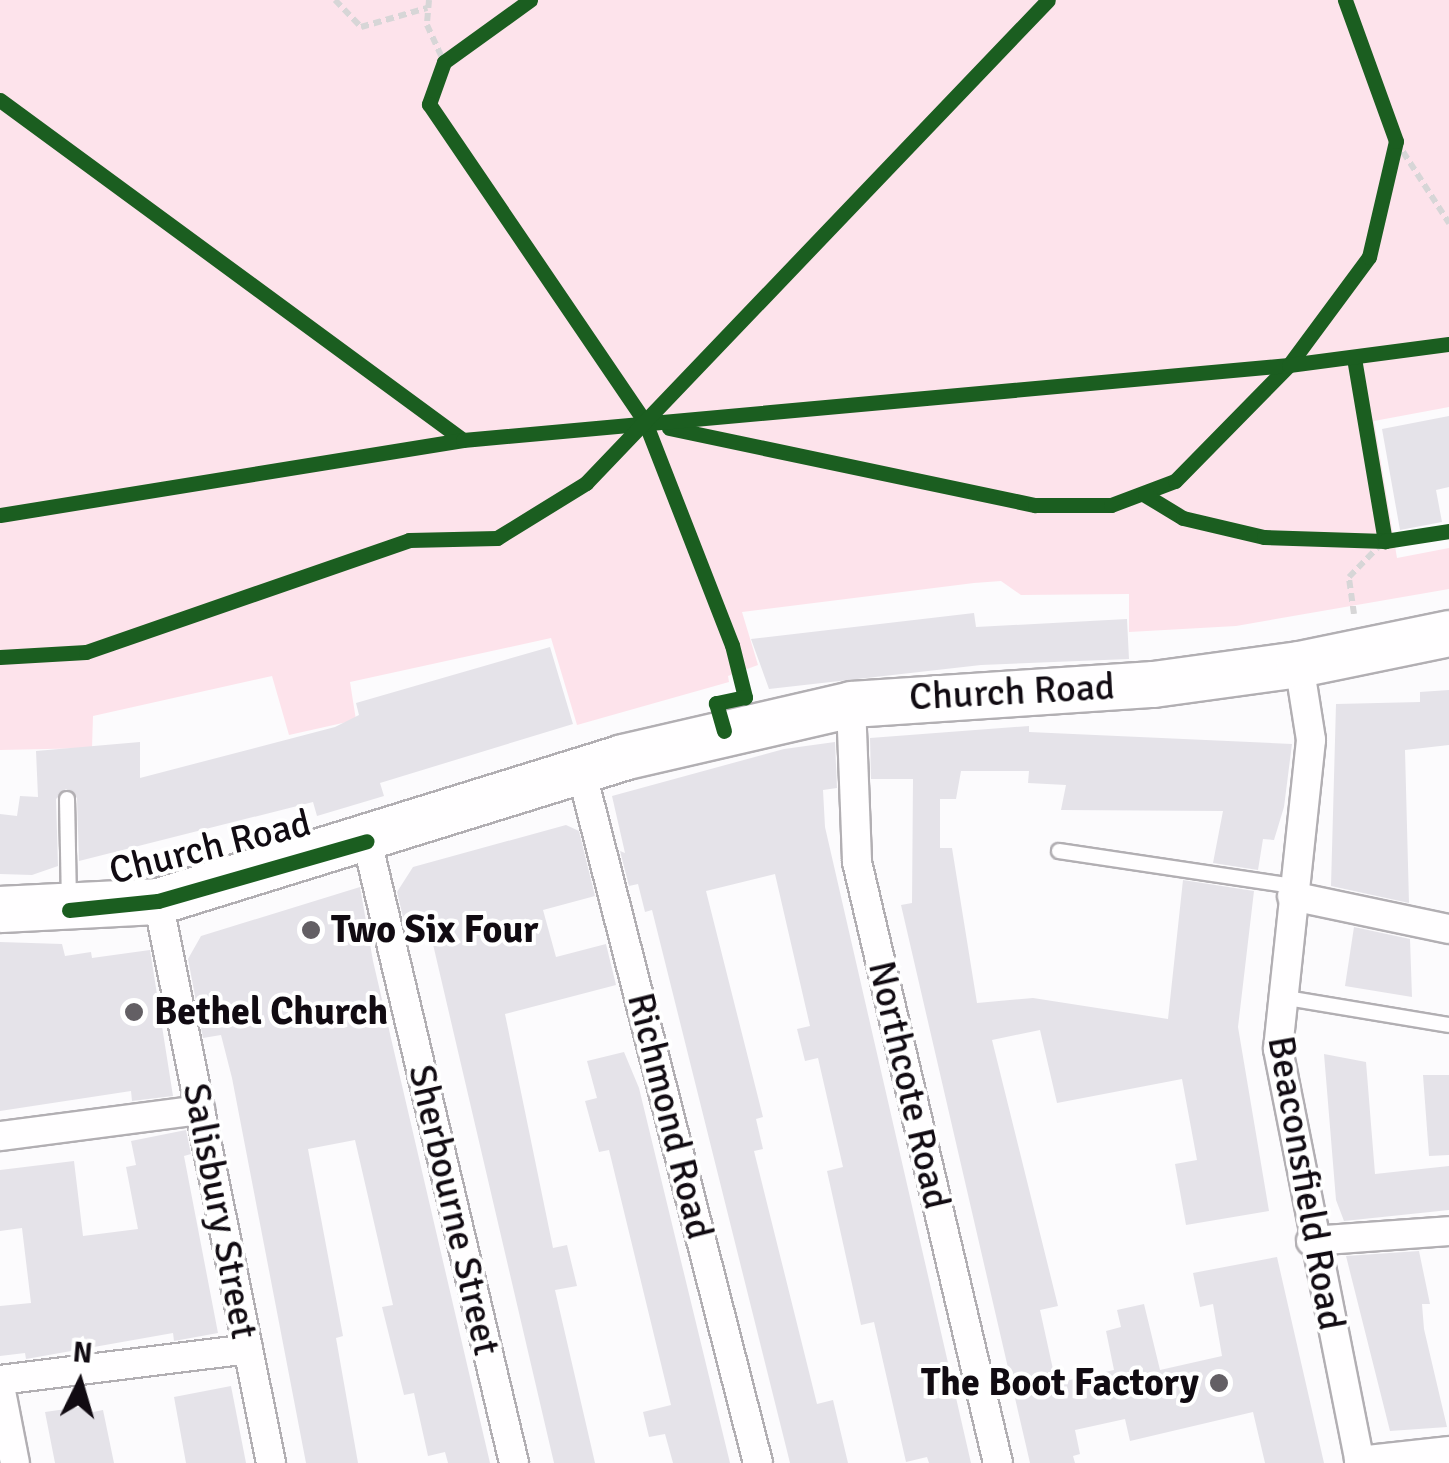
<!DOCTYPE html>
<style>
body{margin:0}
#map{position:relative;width:1449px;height:1463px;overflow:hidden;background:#fcfbfd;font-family:Signika,sans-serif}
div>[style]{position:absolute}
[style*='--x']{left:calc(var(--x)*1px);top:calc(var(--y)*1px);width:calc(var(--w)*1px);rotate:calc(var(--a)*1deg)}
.green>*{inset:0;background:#fde3eb}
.building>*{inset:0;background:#e5e3e9}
.path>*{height:6px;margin-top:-3px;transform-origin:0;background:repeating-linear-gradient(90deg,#d7d6d7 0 8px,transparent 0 13px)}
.roads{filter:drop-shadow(2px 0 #b2afb3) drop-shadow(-2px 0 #b2afb3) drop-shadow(0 2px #b2afb3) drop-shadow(0 -2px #b2afb3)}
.service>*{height:14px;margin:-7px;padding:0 7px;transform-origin:7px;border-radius:7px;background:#fffeff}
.minor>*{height:28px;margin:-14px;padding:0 14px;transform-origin:14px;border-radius:14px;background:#fffeff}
.primary>*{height:45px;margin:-22.5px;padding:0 22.5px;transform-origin:22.5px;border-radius:22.5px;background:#fffeff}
.cycleway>*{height:15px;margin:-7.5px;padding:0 7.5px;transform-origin:7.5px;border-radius:7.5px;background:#1b5e20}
.dots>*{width:28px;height:28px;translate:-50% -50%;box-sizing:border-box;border:5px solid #fff;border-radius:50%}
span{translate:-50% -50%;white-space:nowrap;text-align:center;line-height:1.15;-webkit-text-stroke:8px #fff;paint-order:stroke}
.street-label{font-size:38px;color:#110b12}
.poi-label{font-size:38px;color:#110b12;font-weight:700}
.left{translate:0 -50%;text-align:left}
.right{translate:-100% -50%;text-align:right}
.north{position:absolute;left:30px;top:1333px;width:100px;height:100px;-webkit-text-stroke:8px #fff;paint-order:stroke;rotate:5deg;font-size:28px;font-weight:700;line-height:40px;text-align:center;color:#110b12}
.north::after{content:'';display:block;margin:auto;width:35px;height:45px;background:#110b12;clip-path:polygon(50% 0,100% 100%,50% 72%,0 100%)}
</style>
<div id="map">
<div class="green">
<div style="clip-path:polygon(0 0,1449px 0,1449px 407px,1374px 421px,1397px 558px,1449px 548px,1449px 589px,1236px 626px,1129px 632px,1129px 594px,1021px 595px,1001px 581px,974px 583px,742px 612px,758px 665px,728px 676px,729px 682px,577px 725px,551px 638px,350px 682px,356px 720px,289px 735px,272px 676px,93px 716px,92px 748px,0 750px)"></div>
</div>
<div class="building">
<div style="clip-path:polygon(1449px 416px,1449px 487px,1436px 490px,1442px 522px,1400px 530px,1382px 429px)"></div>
<div style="clip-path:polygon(974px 613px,976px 627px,1127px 619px,1129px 659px,981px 665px,769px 689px,751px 639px)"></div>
<div style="clip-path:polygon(550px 647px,573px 724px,380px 783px,384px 796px,317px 816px,313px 802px,79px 861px,77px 798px,66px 789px,56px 799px,58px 866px,32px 875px,0 874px,0 814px,17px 816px,20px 796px,38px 797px,36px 751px,140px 742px,140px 778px,335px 727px,359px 715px,356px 703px)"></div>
<div style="clip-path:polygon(1449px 690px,1449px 745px,1405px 750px,1409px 903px,1331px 886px,1336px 704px,1420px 702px,1420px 692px)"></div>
<div style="clip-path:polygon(1029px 726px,1029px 732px,1292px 744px,1284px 807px,1274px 840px,1263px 839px,1258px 870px,1213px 863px,1223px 811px,1061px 810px,1066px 785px,1028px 783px,1029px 771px,961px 771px,956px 799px,940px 799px,940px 848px,952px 848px,977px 1003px,1033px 998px,1168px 1019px,1183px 880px,1254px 891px,1238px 1027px,1269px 1211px,1186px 1225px,1175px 1164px,1197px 1160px,1182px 1079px,1057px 1103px,1040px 1030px,992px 1040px,1058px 1306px,1040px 1310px,1056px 1383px,1114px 1370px,1106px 1331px,1121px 1327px,1117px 1310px,1144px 1304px,1160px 1370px,1222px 1356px,1213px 1304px,1200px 1307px,1193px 1273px,1277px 1257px,1324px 1463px,1265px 1463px,1253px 1412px,1130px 1441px,1125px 1419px,1075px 1430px,1080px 1454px,1073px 1456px,1075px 1463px,1030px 1463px,901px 905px,912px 903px,913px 779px,871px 779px,870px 738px)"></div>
<div style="clip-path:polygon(835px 742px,837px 788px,823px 790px,825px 827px,971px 1463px,929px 1463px,927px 1457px,906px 1462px,874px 1322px,861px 1325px,854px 1293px,827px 1171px,843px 1167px,818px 1058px,805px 1061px,797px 1029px,810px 1026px,775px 874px,706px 891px,763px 1117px,756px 1119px,763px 1149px,754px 1151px,817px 1404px,833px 1400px,848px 1463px,790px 1463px,652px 910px,645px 912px,638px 884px,629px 886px,620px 851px,625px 853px,612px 796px,784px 749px)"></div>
<div style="clip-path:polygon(566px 825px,579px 831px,595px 896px,543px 910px,556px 957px,606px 944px,616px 985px,505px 1014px,553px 1248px,567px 1245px,577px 1286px,555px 1290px,595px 1463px,554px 1463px,432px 940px,410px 946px,397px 892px,413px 867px)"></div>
<div style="clip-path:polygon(360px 887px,373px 961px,490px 1463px,448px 1463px,445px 1452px,428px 1456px,414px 1393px,404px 1395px,382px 1307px,393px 1305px,355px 1140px,308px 1149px,343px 1336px,336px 1338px,358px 1463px,306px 1463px,232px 1078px,221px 1035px,203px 1038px,188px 959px,201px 936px)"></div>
<div style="clip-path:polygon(1354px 927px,1410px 939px,1412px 997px,1345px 986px)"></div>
<div style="clip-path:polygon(0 942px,62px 944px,65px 956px,91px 952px,92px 958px,150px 950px,173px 1096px,132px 1101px,131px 1091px,0 1111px)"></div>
<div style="clip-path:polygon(624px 1052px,639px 1088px,730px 1463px,673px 1463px,665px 1434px,649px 1437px,643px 1412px,671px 1405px,609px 1150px,599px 1152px,585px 1101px,597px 1098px,587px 1061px)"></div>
<div style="clip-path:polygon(1324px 1054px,1366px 1062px,1375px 1174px,1449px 1166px,1449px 1210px,1344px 1221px,1336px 1200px)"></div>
<div style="clip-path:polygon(1423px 1075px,1449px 1075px,1449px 1155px,1429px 1156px)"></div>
<div style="clip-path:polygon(186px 1130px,191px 1154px,184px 1156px,218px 1333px,174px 1341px,173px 1333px,26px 1359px,25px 1353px,0 1356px,0 1306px,31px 1303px,22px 1228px,0 1231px,0 1170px,74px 1161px,83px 1236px,138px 1229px,126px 1167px,136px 1165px,131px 1141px)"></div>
<div style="clip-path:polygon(1419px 1251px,1430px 1304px,1422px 1304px,1424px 1329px,1447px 1427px,1390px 1431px,1346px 1256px)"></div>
<div style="clip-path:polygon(231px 1386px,246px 1463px,186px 1463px,174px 1397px)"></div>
<div style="clip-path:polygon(87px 1406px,88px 1413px,103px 1410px,114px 1463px,55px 1463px,45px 1412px)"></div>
</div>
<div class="path">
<div style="--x:335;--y:0;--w:37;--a:46"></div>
<div style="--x:361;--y:27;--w:69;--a:-16.1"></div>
<div style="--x:429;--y:0;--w:25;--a:95"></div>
<div style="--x:427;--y:25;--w:41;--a:65.3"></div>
<div style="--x:530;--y:0;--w:106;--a:144.2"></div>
<div style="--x:444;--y:62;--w:35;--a:114"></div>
<div style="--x:430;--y:94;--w:23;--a:83"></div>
<div style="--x:433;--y:117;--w:371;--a:55.2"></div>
<div style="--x:645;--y:422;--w:239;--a:68.7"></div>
<div style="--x:732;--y:645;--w:48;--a:75.4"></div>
<div style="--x:0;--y:100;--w:574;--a:36.35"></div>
<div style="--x:1396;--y:141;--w:98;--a:57.1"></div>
<div style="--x:1354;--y:358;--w:186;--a:80.4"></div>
<div style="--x:651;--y:424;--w:392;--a:11.9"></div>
<div style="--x:1035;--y:505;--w:76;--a:0"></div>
<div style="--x:1111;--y:505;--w:68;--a:-20.6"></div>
<div style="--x:1175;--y:481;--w:163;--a:-45.5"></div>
<div style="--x:1289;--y:365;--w:134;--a:-53.5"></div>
<div style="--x:1369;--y:257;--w:119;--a:-76.9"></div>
<div style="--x:1396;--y:141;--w:150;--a:-109.9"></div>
<div style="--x:1146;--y:496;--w:43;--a:30.7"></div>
<div style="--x:1183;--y:518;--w:83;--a:13.2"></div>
<div style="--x:1264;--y:537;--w:121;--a:1.9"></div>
<div style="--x:1385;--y:541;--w:65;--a:-8.9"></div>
<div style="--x:0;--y:515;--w:469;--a:-9.2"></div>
<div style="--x:463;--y:440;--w:829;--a:-5.19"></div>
<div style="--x:1289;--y:365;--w:161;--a:-7.5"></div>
<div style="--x:1354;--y:614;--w:37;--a:-98"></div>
<div style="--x:1349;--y:577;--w:50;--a:-45.8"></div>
<div style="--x:0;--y:657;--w:86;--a:-3.3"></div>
<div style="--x:86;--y:652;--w:342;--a:-19.1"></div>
<div style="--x:409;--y:540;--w:88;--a:-1.3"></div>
<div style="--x:497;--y:538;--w:105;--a:-31.7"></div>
<div style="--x:586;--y:483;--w:668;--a:-46.27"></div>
</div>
<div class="roads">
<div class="service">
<div style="--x:67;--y:799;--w:100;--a:88.9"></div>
<div style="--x:1059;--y:851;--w:238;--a:8.5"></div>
<div style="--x:1281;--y:997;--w:170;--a:9.5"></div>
</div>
<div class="minor">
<div style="--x:1299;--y:664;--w:77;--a:81"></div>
<div style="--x:1311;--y:740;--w:311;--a:96.1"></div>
<div style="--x:1278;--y:1049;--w:422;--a:78.8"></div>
<div style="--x:851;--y:704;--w:158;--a:87.8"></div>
<div style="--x:857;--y:862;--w:617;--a:76.8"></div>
<div style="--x:581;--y:770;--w:715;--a:75.67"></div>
<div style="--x:367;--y:841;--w:639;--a:76.7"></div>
<div style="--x:1292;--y:896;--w:160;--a:11.9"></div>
<div style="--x:158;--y:901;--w:573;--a:78.63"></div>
<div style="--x:0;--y:1136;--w:202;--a:-7.4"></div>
<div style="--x:1311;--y:1241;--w:138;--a:-4.1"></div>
<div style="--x:0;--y:1380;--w:250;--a:-7.1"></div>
<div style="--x:0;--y:1386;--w:78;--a:79"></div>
<div style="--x:1359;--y:1461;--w:91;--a:-6.3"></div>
</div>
<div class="primary">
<div style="--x:0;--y:909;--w:158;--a:-2.9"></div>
<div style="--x:158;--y:901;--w:486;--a:-17.2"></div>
<div style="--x:622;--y:757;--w:235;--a:-13"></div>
<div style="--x:851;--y:704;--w:303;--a:-3.8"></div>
<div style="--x:1153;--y:684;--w:147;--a:-7.8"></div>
<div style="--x:1299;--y:664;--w:153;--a:-11.7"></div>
</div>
</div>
<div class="cycleway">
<div style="--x:530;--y:0;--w:106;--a:144.2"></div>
<div style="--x:444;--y:62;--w:45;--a:109.7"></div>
<div style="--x:429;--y:104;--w:384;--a:55.8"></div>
<div style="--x:645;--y:422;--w:239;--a:68.7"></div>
<div style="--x:732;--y:645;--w:54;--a:76"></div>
<div style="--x:745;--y:697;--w:30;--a:168"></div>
<div style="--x:716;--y:703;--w:29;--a:74"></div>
<div style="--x:0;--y:100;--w:574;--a:36.29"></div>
<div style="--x:1354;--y:358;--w:186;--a:80.4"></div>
<div style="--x:669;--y:428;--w:374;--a:11.9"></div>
<div style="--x:1035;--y:505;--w:76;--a:0"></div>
<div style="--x:1111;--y:505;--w:68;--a:-20.6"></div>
<div style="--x:1175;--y:481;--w:163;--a:-45.5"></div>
<div style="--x:1289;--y:365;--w:134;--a:-53.5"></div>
<div style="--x:1369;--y:257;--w:119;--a:-76.9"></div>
<div style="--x:1396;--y:141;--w:150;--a:-109.9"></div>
<div style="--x:1145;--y:495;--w:44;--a:31.2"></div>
<div style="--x:1183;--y:518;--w:83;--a:13.2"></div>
<div style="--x:1264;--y:537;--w:121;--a:1.9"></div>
<div style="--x:1385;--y:541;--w:65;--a:-8.9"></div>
<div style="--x:0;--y:515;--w:469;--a:-9.2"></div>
<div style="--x:463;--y:440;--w:829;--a:-5.19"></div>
<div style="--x:1289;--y:365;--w:161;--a:-7.5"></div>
<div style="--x:0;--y:657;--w:86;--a:-3.3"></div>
<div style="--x:86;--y:652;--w:342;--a:-19.1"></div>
<div style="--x:409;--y:540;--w:88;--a:-1.3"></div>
<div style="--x:497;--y:538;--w:105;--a:-31.7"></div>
<div style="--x:586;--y:483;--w:668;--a:-46.27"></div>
<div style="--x:69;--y:910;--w:89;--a:-5.8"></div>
<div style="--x:158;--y:901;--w:217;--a:-16"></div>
</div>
<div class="dots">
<div style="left:311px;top:930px;background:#635f64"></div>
<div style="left:134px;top:1012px;background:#635f64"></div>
<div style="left:1219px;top:1383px;background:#635f64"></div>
</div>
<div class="street-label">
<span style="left:1012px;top:692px;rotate:-3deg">Church Road</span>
<span style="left:210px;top:847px;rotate:-14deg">Church Road</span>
<span style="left:909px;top:1085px;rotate:77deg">Northcote Road</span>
<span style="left:670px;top:1116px;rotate:76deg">Richmond Road</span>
<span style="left:1306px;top:1183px;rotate:80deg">Beaconsfield Road</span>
<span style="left:454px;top:1210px;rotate:77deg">Sherbourne Street</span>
<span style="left:220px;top:1211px;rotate:79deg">Salisbury Street</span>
</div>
<div class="poi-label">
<span class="left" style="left:331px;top:930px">Two Six Four</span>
<span class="left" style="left:154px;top:1012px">Bethel Church</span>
<span class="right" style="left:1199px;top:1383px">The Boot Factory</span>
</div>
<div class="north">N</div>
</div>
